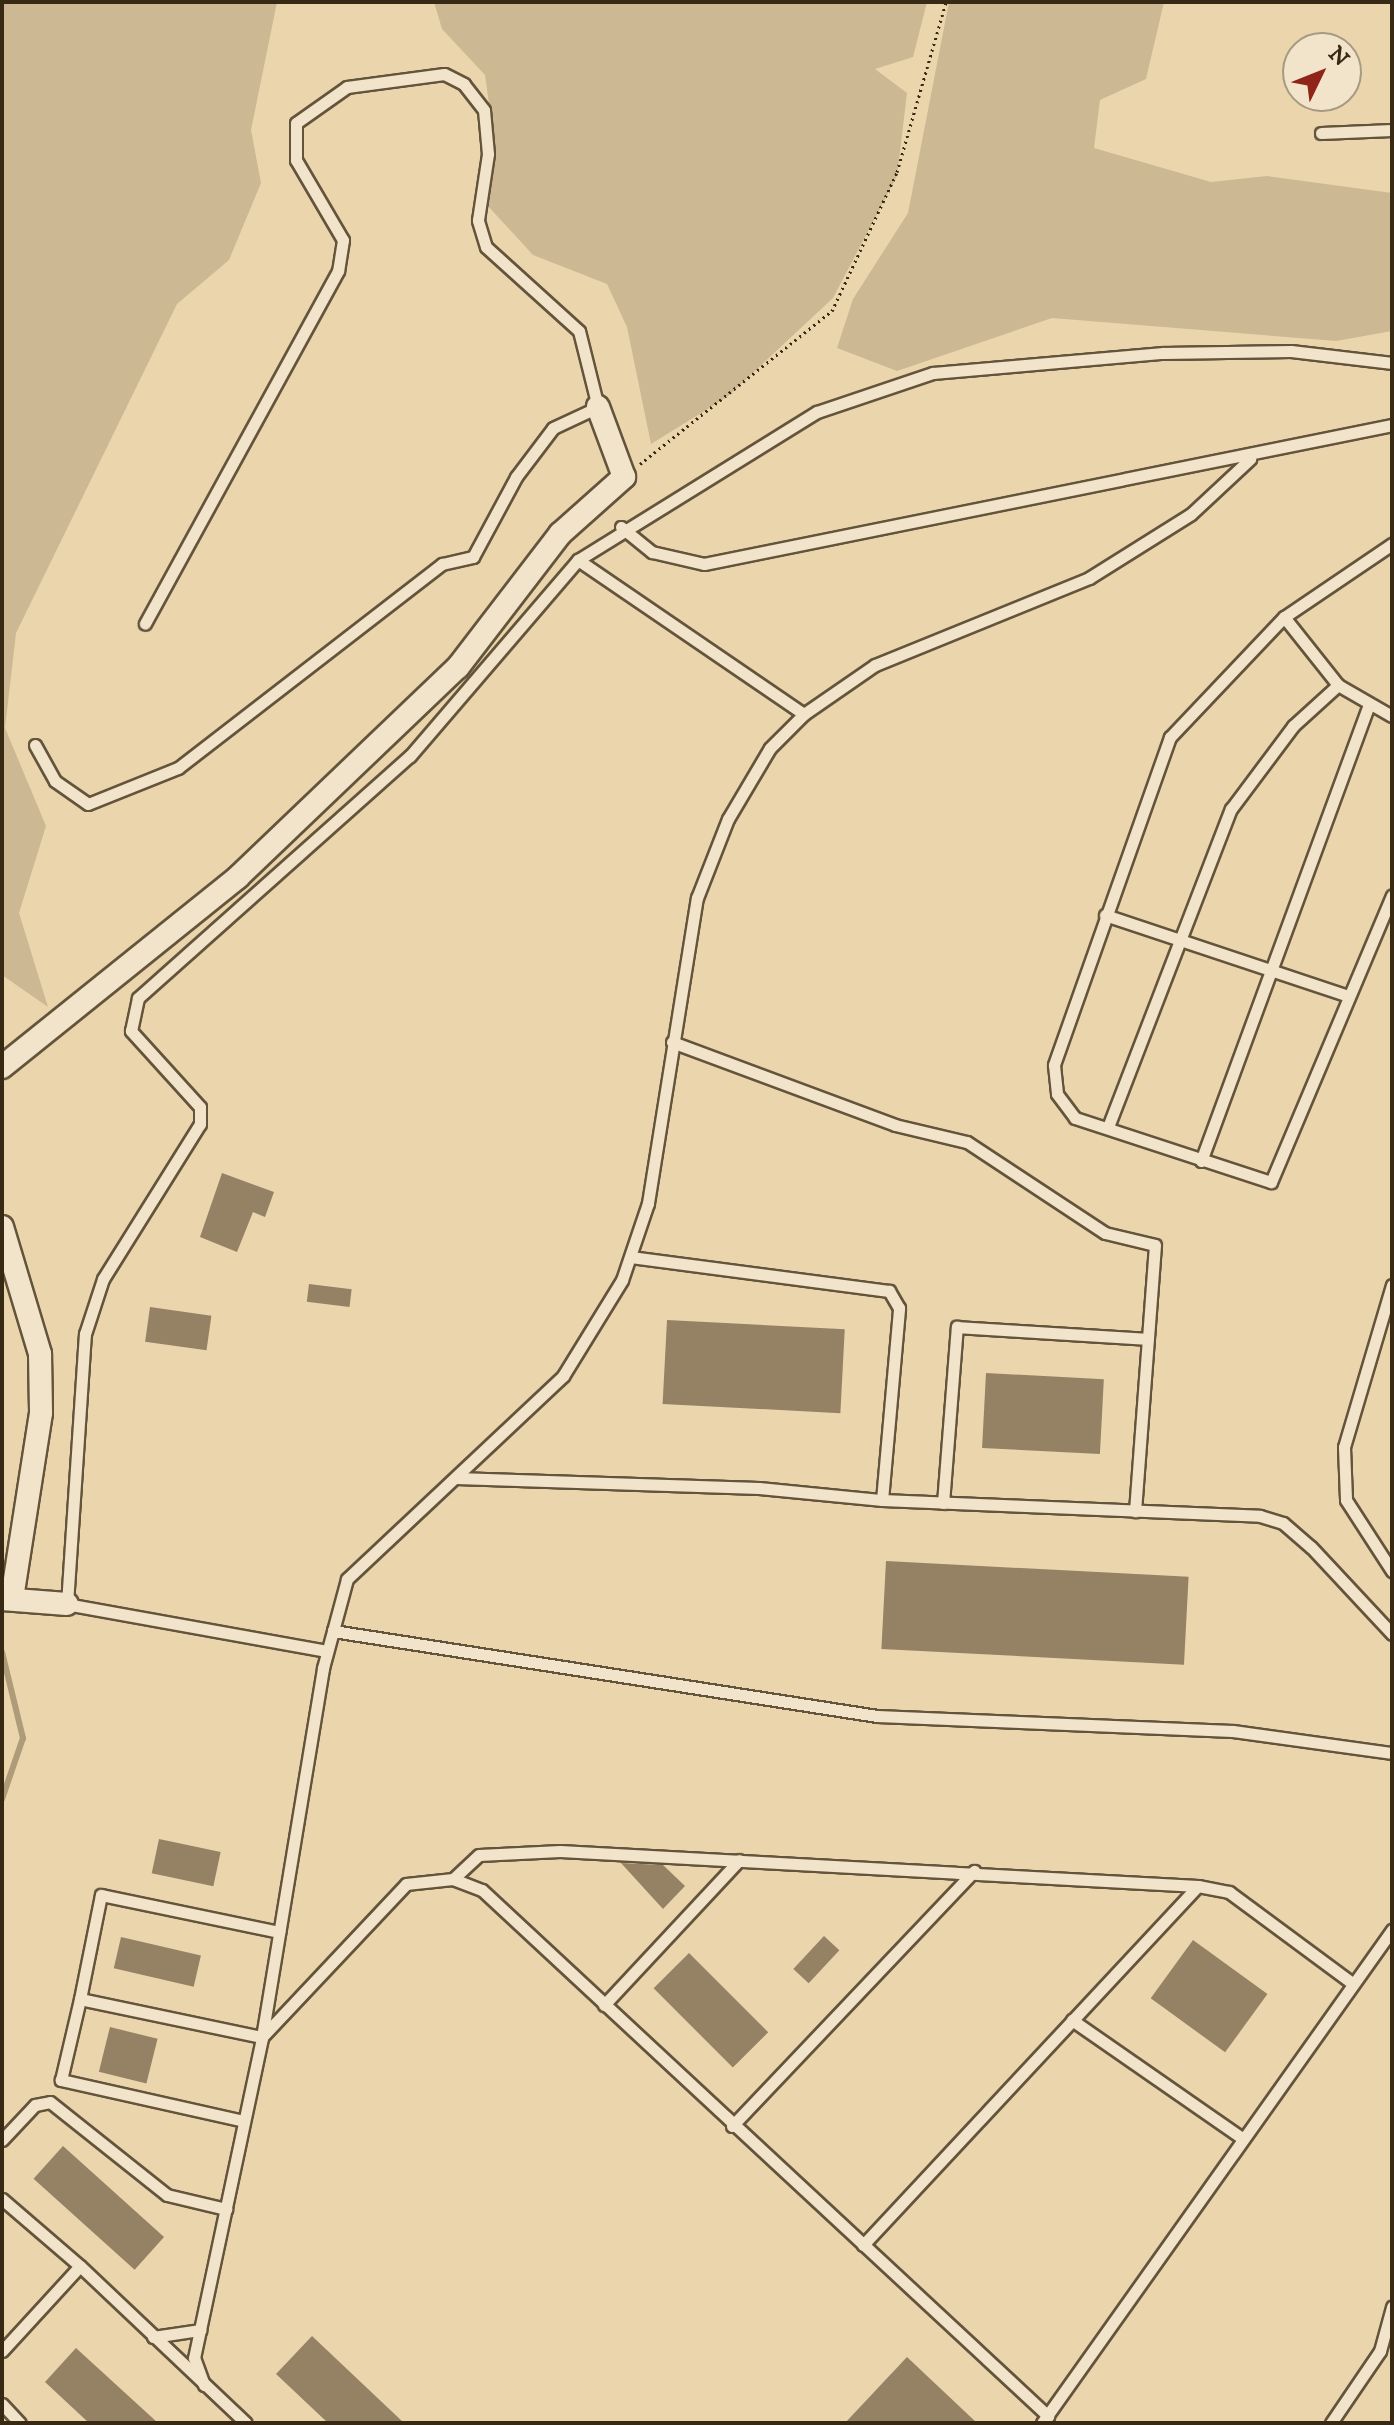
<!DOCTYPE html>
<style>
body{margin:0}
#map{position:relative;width:1394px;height:2425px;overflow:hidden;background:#ead5ad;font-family:"IM FELL DW Pica",serif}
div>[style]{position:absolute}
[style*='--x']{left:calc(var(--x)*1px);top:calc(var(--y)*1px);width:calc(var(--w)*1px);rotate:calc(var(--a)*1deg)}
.green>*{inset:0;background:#ccb893}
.stream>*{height:6px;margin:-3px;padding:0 3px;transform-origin:3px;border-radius:3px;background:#ad9b79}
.building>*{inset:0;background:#958264;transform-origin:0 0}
.path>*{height:3px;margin-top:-1.5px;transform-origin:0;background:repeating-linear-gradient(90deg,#382915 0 2px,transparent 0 6px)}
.roads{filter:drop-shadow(2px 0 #64543b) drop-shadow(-2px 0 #64543b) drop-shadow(0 2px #64543b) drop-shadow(0 -2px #64543b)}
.service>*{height:11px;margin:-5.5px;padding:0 5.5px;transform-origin:5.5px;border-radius:5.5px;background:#f1e4ca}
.minor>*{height:22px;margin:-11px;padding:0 11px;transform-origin:11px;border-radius:11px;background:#f1e4ca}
span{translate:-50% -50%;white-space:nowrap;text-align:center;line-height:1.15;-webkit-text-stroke:6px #f1e4ca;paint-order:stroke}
.frame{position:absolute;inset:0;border:4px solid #382915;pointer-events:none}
.north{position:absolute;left:1282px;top:32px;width:80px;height:80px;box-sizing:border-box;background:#f1e4ca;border:2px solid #a79982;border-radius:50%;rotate:47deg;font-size:22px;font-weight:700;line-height:32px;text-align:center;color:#382915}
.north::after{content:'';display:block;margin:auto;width:28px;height:36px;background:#8f2418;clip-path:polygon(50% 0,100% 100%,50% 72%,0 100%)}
</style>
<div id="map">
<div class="green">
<div style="clip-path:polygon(2px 2px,277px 2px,251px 130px,261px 183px,229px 260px,177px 304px,16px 633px,5px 728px,46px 826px,19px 913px,48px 1007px,2px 975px)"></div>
<div style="clip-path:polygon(434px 2px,927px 2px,913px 57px,875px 69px,907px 93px,897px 176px,833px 298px,727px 397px,651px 444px,627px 327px,607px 284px,533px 255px,487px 205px,495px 147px,485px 75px,442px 29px)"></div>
<div style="clip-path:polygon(949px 2px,1164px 2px,1146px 79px,1100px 100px,1094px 148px,1211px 182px,1267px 176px,1392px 193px,1392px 331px,1336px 341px,1052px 318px,897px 371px,837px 348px,853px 299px,908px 213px)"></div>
</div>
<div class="stream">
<div style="--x:2;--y:1652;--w:89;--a:76.3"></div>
<div style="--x:23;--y:1738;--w:65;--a:109"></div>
</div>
<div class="building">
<div style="clip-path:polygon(222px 1173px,274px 1192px,265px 1217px,253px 1212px,237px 1252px,200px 1237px)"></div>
<div style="left:309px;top:1284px;width:43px;height:18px;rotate:7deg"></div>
<div style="left:150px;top:1307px;width:62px;height:35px;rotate:8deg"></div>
<div style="left:667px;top:1320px;width:178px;height:84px;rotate:3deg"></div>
<div style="left:986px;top:1373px;width:118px;height:75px;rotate:3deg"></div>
<div style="left:886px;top:1561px;width:303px;height:88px;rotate:3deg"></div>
<div style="left:159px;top:1839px;width:63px;height:35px;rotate:12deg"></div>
<div style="clip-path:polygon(621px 1863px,663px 1865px,685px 1886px,663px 1909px)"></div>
<div style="left:824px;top:1936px;width:21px;height:45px;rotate:43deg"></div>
<div style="left:121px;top:1937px;width:82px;height:32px;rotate:13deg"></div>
<div style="left:1193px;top:1940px;width:92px;height:72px;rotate:36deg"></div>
<div style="left:689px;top:1953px;width:112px;height:50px;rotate:45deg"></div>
<div style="left:110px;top:2027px;width:49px;height:46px;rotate:14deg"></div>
<div style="left:63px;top:2146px;width:136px;height:44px;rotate:42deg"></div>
<div style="clip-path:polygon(312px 2336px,404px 2423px,328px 2423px,276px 2374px)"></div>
<div style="clip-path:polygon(76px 2348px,158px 2423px,89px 2423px,45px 2382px)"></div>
<div style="clip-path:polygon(907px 2357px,977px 2423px,845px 2423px)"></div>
</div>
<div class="path">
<div style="--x:640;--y:464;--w:246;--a:-38.6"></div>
<div style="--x:832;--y:311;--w:153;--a:-64.9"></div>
<div style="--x:897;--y:172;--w:177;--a:-73.9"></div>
</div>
<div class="roads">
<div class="service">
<div style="--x:1321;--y:133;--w:71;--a:-2.4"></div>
<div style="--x:621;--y:527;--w:40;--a:39"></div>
<div style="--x:652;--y:552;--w:53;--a:13"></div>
<div style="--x:704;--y:564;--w:702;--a:-11.42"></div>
<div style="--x:1392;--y:544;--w:130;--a:145.9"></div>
<div style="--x:1284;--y:617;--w:166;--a:133.5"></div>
<div style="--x:1170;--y:737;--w:348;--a:109.5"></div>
<div style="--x:1054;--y:1065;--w:29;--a:84"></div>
<div style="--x:1057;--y:1094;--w:30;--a:53"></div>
<div style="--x:1075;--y:1118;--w:206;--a:18.1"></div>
<div style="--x:1271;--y:1182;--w:311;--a:-67.1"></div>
<div style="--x:578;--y:560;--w:273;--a:34.3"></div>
<div style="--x:1284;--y:617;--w:87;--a:51.5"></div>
<div style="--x:1338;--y:685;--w:62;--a:29.9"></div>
<div style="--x:35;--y:745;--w:41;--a:60.9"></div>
<div style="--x:55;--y:781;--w:40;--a:34.9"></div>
<div style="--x:88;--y:804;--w:97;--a:-21.8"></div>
<div style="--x:178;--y:768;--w:334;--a:-37.7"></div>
<div style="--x:442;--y:564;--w:32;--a:-13"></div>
<div style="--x:473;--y:557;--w:91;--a:-61.7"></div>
<div style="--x:516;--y:477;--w:61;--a:-52.9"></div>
<div style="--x:553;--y:428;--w:50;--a:-25"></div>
<div style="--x:598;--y:407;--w:78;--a:-104"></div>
<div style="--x:579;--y:331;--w:125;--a:-137.9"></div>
<div style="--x:486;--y:247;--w:28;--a:-107"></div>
<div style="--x:478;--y:220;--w:67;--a:-81.4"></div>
<div style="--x:488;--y:154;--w:44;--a:-95.2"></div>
<div style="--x:484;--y:110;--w:33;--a:-128"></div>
<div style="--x:464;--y:84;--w:22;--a:-153"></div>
<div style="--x:444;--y:74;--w:98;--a:172.4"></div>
<div style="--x:347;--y:87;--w:62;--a:144.8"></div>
<div style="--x:296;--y:123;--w:37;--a:90"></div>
<div style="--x:296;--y:160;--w:93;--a:59.6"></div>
<div style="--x:343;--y:240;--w:31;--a:99"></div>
<div style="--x:338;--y:271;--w:402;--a:118.7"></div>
<div style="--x:1105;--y:915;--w:253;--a:18.4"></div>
<div style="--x:672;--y:1042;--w:238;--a:20.4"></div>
<div style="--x:895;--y:1125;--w:74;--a:13.3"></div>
<div style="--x:967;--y:1142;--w:165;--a:33.4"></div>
<div style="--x:1105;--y:1233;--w:51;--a:13.5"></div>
<div style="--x:1155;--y:1245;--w:267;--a:94.3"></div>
<div style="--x:1108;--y:1127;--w:341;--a:-68.9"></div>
<div style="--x:1231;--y:809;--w:104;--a:-53.2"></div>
<div style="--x:1293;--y:726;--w:61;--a:-42.3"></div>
<div style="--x:1201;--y:1161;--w:483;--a:-69.8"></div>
<div style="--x:1392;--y:1285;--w:169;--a:106.5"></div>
<div style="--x:1344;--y:1447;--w:53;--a:87.8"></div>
<div style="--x:1346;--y:1500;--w:85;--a:57.1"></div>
<div style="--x:456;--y:1478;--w:303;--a:1.9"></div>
<div style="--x:759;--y:1488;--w:124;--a:5.6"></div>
<div style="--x:882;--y:1500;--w:193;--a:-84.9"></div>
<div style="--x:899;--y:1308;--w:20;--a:-120"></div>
<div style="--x:889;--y:1291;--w:259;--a:-172.5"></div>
<div style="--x:882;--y:1500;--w:378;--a:2.4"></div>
<div style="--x:1260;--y:1516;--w:24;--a:17"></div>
<div style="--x:1283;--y:1523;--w:37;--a:41"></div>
<div style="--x:1311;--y:1547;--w:119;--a:47"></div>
<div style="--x:943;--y:1503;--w:177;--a:-85.5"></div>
<div style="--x:957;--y:1327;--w:191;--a:3.6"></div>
<div style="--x:333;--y:1631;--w:551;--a:8.88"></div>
<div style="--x:877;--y:1716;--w:356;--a:2.4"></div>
<div style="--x:1233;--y:1731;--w:161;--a:7.9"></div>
<div style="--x:327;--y:1651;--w:264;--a:-169.8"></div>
<div style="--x:67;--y:1604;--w:271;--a:-86.2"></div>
<div style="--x:85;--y:1334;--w:58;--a:-71.9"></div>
<div style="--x:103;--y:1279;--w:183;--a:-58"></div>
<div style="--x:200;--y:1124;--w:17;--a:-90"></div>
<div style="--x:200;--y:1107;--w:103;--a:-132.2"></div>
<div style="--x:131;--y:1031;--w:34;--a:-78"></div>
<div style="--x:138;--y:998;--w:364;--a:-41.7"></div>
<div style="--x:410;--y:756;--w:258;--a:-49.4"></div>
<div style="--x:578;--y:560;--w:281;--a:-31.8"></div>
<div style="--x:817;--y:412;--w:122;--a:-18.6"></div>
<div style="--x:933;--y:373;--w:231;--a:-5"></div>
<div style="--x:1163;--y:353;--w:128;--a:-0.9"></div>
<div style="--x:1291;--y:351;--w:102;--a:6.8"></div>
<div style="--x:453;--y:1879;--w:35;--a:-43"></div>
<div style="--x:479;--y:1855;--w:81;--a:-2.8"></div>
<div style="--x:560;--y:1851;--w:639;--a:3.14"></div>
<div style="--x:1198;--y:1886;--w:32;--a:11"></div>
<div style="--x:1229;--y:1892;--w:153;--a:36.5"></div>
<div style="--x:80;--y:1999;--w:106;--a:-78.6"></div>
<div style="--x:101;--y:1895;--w:182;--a:11.7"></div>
<div style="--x:604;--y:2005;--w:198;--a:-47"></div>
<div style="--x:1072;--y:2020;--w:208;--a:34.8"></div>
<div style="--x:263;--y:2036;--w:209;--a:-46.7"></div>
<div style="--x:406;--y:1884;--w:47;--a:-6.1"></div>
<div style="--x:453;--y:1879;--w:31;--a:21"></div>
<div style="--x:482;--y:1890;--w:773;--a:42.9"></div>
<div style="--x:244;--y:2121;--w:188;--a:-167.4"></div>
<div style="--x:61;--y:2080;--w:83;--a:-76.8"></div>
<div style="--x:80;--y:1999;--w:186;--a:11.8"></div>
<div style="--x:732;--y:2126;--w:352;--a:-46.5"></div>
<div style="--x:2;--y:2140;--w:48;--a:-46.7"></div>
<div style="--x:35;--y:2105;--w:15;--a:-11"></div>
<div style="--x:50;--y:2102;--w:149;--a:38.5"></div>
<div style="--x:167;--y:2195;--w:61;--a:13.3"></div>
<div style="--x:2;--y:2199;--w:103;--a:40.7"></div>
<div style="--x:863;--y:2245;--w:491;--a:-47"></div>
<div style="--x:153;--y:2337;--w:48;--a:-8.5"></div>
<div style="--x:2;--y:2351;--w:115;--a:-47.5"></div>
<div style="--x:80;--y:2266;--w:228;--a:43.4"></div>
<div style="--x:204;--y:2385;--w:29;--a:-110"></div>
<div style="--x:194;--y:2358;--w:328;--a:-78"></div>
<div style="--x:262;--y:2037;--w:374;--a:-80.6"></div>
<div style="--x:323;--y:1668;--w:92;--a:-74.9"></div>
<div style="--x:347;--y:1579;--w:296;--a:-43.2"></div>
<div style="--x:563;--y:1376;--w:113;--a:-58.4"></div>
<div style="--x:622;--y:1280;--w:81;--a:-71.3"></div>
<div style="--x:648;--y:1203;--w:309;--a:-80.9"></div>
<div style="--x:697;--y:898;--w:85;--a:-68.6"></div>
<div style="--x:728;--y:819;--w:82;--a:-59.4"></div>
<div style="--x:770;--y:748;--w:48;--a:-45"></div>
<div style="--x:804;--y:714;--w:86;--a:-34.6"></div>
<div style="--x:875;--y:665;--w:231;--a:-22.1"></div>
<div style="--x:1089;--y:578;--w:120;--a:-32.1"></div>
<div style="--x:1191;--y:514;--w:81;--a:-43"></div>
<div style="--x:2;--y:2404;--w:26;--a:47"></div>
<div style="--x:1042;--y:2423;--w:605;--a:-54.63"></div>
<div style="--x:1331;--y:2423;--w:87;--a:-55.8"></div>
<div style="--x:1380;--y:2351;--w:46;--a:-74.7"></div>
</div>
<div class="minor">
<div style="--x:2;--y:1067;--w:303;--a:-38.8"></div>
<div style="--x:238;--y:877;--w:304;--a:-43.7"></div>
<div style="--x:458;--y:667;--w:168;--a:-52.5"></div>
<div style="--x:560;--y:534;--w:86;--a:-41.7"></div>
<div style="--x:624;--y:477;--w:75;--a:-110.4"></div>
<div style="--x:2;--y:1227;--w:133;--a:73.3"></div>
<div style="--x:40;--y:1354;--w:59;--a:89"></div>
<div style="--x:41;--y:1413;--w:188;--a:98.9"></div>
<div style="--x:2;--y:1599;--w:65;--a:4.4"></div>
</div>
</div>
<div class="frame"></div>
<div class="north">N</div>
</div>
